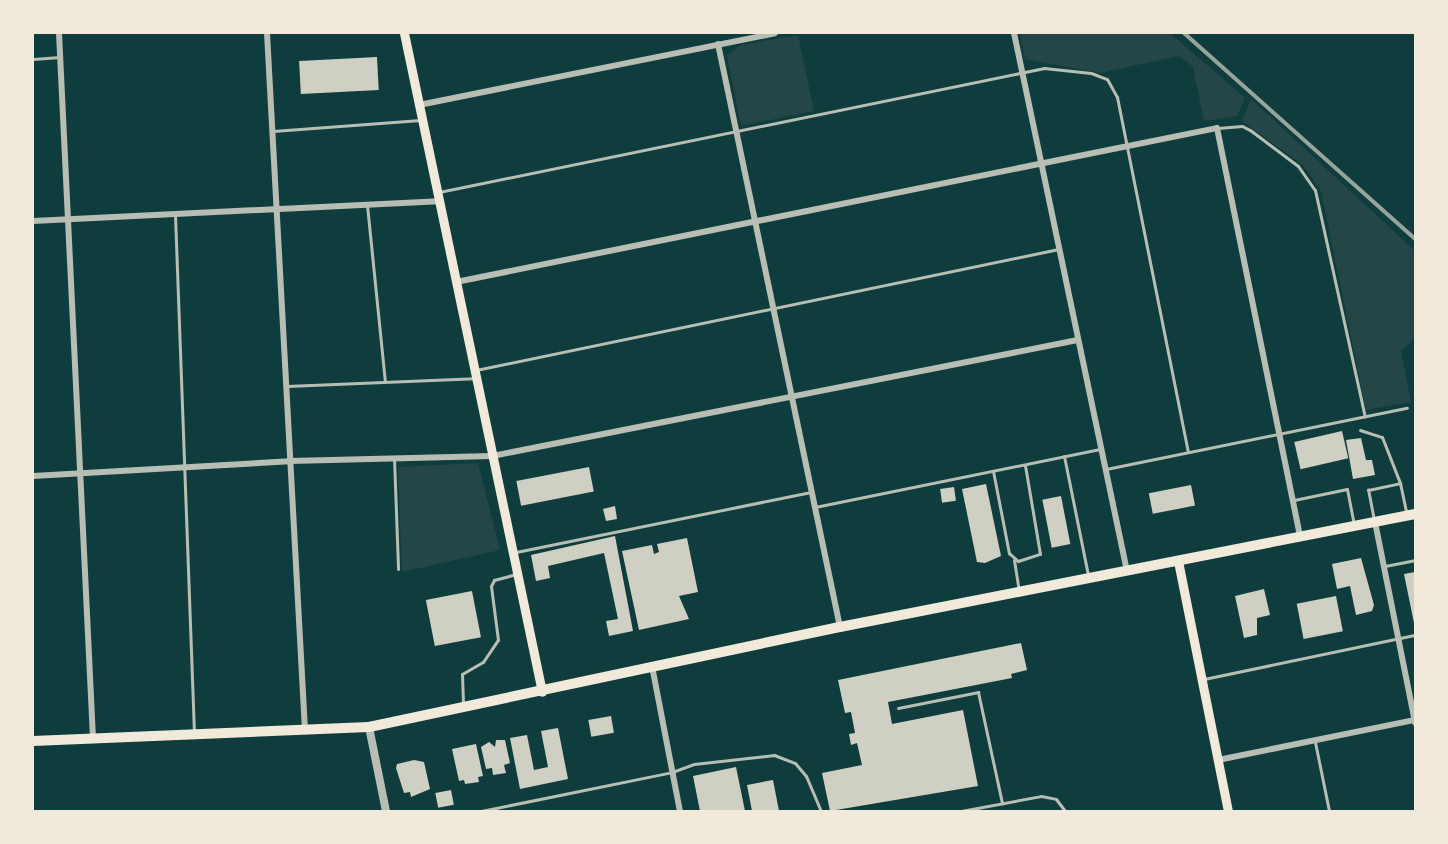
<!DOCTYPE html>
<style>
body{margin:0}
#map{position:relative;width:1448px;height:844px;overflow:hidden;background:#0f3d3e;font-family:Cabin,sans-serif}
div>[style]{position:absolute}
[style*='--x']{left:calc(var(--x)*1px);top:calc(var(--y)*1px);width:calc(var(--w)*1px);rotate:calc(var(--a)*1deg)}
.green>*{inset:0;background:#244646}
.building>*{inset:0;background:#cfcfc3;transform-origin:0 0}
.service>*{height:3px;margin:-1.5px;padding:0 1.5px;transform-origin:1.5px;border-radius:1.5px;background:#b8beb3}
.minor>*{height:6px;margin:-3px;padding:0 3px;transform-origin:3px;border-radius:3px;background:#b8beb3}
.tertiary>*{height:8px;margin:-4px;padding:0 4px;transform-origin:4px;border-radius:4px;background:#b8beb3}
.secondary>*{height:9px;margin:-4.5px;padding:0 4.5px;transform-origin:4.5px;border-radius:4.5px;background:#f1e9da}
.primary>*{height:10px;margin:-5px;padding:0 5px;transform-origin:5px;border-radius:5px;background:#f1e9da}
.rail>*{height:4px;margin:-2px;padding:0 2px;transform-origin:2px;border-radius:2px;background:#97a49c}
span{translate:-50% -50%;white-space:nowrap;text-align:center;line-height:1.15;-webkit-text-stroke:5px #f1e9da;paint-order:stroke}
.frame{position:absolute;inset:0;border:34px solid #f1e9da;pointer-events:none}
</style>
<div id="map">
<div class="green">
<div style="clip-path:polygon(1020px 33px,1170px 33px,1245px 98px,1237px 116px,1204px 121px,1193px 67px,1179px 56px,1100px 73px,1025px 59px)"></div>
<div style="clip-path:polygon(798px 35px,814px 111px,741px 126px,727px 55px,741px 45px)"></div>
<div style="clip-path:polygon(1251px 99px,1415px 251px,1415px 338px,1401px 351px,1411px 402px,1366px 410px,1321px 191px,1303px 165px,1242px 121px)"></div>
<div style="clip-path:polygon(478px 463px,500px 550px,402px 572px,398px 467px)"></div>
</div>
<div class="building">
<div style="left:377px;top:57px;width:33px;height:78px;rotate:87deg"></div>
<div style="left:1342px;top:431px;width:28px;height:49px;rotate:77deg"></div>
<div style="clip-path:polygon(1361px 438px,1366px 460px,1372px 460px,1375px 475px,1353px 479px,1346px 440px)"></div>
<div style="left:589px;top:467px;width:25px;height:74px;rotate:79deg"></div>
<div style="clip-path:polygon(986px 484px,1001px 556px,985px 563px,977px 562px,962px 489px)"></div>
<div style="left:1191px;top:485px;width:21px;height:43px;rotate:79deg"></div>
<div style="left:954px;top:487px;width:14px;height:14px;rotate:82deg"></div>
<div style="left:1061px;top:496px;width:49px;height:19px;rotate:79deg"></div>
<div style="clip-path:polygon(615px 506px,617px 519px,606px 521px,603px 509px)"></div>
<div style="clip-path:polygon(615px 536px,633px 631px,609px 636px,606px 621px,618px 619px,604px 553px,548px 566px,550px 578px,536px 581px,531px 555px)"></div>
<div style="clip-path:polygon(687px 538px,698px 592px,679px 596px,689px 619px,639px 630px,622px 551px,652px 545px,654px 554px,659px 552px,657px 544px)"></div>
<div style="clip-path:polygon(1361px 558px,1374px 605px,1372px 611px,1356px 615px,1350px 586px,1337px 589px,1332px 564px)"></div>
<div style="clip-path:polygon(1415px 572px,1415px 622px,1414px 623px,1404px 574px)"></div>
<div style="clip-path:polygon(1264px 589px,1270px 615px,1257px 618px,1257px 635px,1244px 638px,1235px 596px)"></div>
<div style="left:472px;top:591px;width:47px;height:47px;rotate:79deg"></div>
<div style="left:1336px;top:596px;width:36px;height:40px;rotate:79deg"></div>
<div style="clip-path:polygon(1021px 643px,1027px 670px,1011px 674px,1012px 678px,888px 702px,892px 724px,963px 710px,978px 786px,830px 811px,822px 773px,862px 765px,857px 743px,851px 745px,849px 734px,855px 733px,851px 712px,845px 713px,838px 680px)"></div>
<div style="left:611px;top:716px;width:17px;height:23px;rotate:80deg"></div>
<div style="clip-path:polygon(558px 728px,568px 779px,520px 789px,510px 738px,527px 735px,534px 770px,548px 767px,541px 731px)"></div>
<div style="clip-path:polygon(496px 740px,505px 740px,510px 763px,504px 765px,506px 773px,493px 775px,492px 768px,486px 769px,481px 747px,489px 742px,495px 747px)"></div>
<div style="clip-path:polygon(476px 744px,483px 776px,478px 777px,479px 782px,465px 784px,464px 780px,459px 781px,452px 749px)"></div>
<div style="clip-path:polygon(414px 760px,424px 762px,430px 789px,411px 797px,410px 792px,404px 793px,396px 768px,397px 764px)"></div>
<div style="clip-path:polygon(736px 767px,745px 811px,700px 811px,693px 776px)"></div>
<div style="clip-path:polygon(773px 780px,779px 811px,752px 811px,747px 785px)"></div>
<div style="left:451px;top:790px;width:15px;height:16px;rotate:79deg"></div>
</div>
<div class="service">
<div style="--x:33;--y:59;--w:27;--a:-4"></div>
<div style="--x:1218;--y:128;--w:24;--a:-5"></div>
<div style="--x:1242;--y:126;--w:9;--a:27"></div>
<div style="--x:1250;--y:130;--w:60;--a:36.9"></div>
<div style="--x:1298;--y:166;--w:29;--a:55"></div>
<div style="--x:1315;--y:190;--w:232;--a:77.6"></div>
<div style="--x:273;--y:131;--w:148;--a:-4.3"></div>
<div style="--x:439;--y:192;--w:618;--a:-11.58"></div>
<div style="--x:1044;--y:68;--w:47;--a:6.1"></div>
<div style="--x:1091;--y:73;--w:17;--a:21"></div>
<div style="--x:1107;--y:79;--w:21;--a:61"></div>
<div style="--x:1117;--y:97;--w:362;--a:78.7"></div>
<div style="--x:367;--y:205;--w:178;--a:84.2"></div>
<div style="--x:175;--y:215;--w:518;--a:87.9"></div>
<div style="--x:476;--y:370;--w:595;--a:-11.73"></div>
<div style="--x:287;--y:386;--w:187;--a:-2.4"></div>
<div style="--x:1360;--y:430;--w:23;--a:18"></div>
<div style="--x:1382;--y:437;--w:49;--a:68.6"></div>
<div style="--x:1064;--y:456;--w:121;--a:78.6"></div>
<div style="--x:394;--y:458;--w:111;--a:87.9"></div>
<div style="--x:1106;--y:469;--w:307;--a:-11.5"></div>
<div style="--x:993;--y:471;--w:84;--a:79"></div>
<div style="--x:1009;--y:553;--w:12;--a:42"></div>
<div style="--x:1018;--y:561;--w:23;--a:-18"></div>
<div style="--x:1040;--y:554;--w:90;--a:-99.6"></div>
<div style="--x:1294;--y:500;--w:54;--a:-11.7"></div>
<div style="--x:1347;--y:489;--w:36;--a:79"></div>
<div style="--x:815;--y:507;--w:292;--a:-11.5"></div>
<div style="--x:1374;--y:520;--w:31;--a:-101"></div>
<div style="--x:1368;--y:490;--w:33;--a:-12"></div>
<div style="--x:1400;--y:483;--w:30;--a:78"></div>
<div style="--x:516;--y:552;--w:301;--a:-11.5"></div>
<div style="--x:1014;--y:560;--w:30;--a:81"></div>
<div style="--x:1385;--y:566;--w:31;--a:-11"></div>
<div style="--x:1204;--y:679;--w:216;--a:-11.8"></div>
<div style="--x:463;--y:703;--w:29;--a:-92"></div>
<div style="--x:462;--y:674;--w:24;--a:-30"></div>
<div style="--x:483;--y:662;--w:27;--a:-56"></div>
<div style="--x:498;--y:640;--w:54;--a:-97.4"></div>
<div style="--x:491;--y:586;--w:7;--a:-63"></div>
<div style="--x:494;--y:580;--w:23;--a:-15"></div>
<div style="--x:898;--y:708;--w:82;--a:-11.3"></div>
<div style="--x:978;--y:692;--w:114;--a:77.8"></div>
<div style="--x:1315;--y:742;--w:70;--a:78.5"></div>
<div style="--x:481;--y:811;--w:195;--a:-11.5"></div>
<div style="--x:672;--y:772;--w:23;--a:-20"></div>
<div style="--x:694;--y:764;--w:81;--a:-6.4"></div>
<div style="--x:774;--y:755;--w:22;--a:21"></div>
<div style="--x:795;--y:763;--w:17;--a:50"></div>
<div style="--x:806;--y:776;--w:38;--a:67"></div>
<div style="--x:961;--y:811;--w:81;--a:-10.6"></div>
<div style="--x:1041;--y:796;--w:15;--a:11"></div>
<div style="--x:1056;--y:799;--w:15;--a:53"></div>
</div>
<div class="minor">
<div style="--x:59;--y:33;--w:707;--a:87.24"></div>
<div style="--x:267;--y:33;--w:698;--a:86.88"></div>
<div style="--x:1014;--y:33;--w:550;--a:78.14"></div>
<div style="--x:718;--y:44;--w:596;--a:78.18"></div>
<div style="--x:419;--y:105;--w:363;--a:-11.4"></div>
<div style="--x:33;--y:221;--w:406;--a:-2.8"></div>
<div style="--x:456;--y:282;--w:776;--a:-11.44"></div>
<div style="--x:1217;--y:128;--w:417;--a:78.5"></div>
<div style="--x:33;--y:476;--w:257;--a:-3.3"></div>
<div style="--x:290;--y:461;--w:202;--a:-1.4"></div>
<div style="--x:492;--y:456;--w:597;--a:-11.2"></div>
<div style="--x:1375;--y:522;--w:205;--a:78.7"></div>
<div style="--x:652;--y:666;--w:148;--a:79.1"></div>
<div style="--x:1218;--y:760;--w:201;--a:-11.5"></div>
</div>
<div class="tertiary">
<div style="--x:369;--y:727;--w:86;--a:78.6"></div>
</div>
<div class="secondary">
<div style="--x:404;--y:33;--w:673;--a:78.17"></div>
<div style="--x:1178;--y:561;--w:255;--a:78.7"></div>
</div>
<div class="primary">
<div style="--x:33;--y:741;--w:336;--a:-2.4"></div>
<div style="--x:369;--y:727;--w:481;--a:-12"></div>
<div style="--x:840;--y:627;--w:586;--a:-11.12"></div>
</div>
<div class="rail">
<div style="--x:1184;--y:33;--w:310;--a:41.7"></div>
</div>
<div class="frame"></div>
</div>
